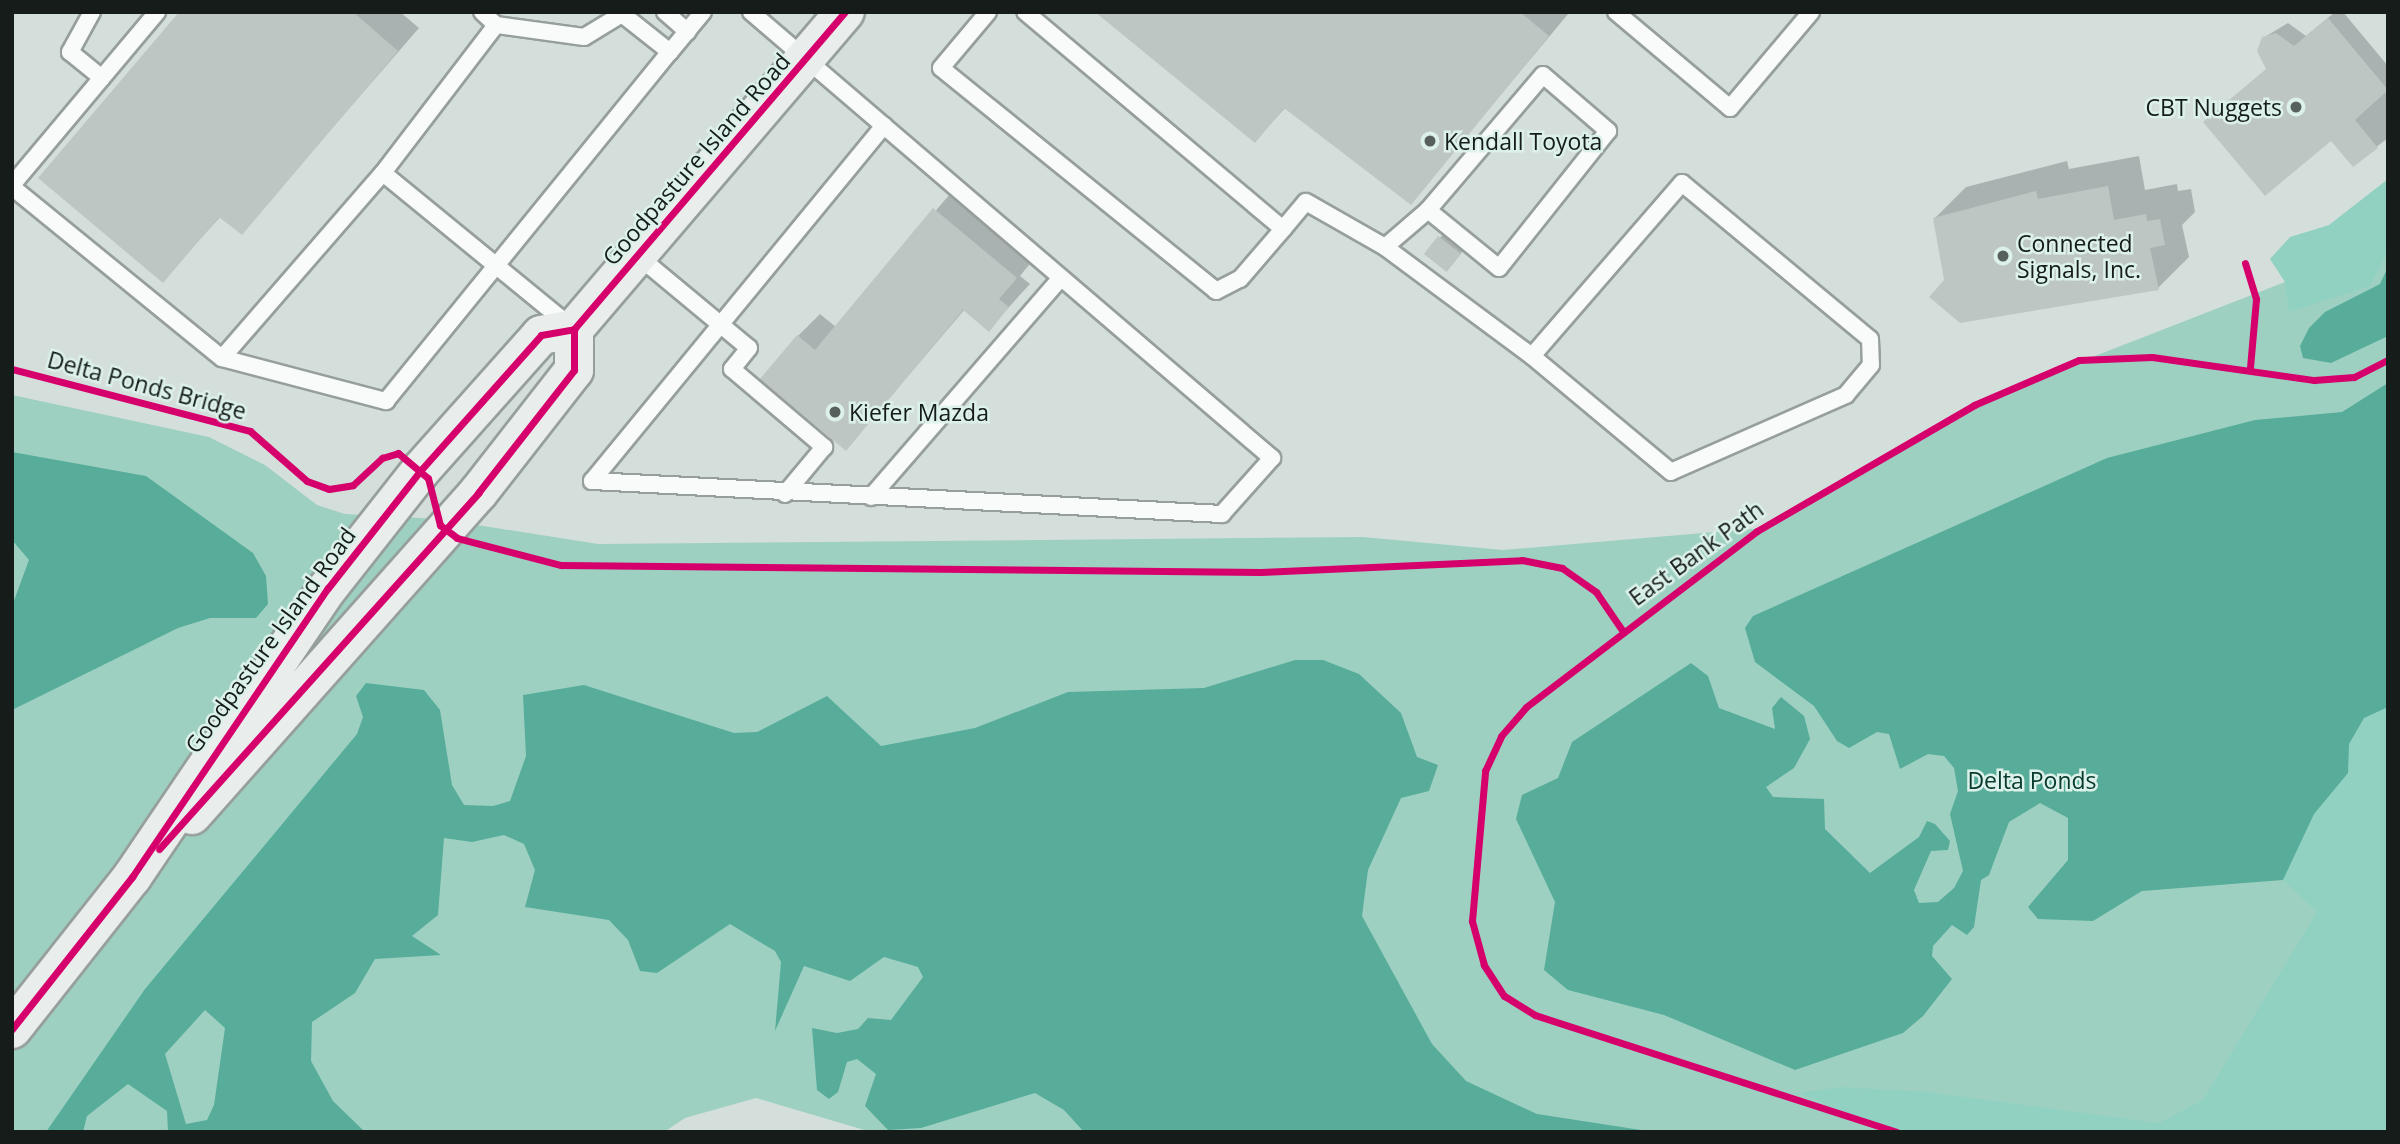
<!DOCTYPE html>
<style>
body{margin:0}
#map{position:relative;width:2400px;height:1144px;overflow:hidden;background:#d4dfdc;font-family:"Open Sans",sans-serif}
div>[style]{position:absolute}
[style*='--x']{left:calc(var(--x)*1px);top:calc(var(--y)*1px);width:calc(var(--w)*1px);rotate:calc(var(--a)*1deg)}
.green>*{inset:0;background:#9ed0c2}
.forest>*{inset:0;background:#91d1c1}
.water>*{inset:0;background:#57ad9a}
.shadow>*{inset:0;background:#0003}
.building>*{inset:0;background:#bec6c4;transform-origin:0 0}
.roads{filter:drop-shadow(2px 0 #969f9c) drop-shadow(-2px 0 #969f9c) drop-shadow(0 2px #969f9c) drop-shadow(0 -2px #969f9c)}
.lane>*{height:16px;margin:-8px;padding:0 8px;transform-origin:8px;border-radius:8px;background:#f9fafa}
.secondary>*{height:38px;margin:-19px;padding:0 19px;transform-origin:19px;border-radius:19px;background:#e9edec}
.cycleway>*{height:7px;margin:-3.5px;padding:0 3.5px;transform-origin:3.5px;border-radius:3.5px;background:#d6006c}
.dots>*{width:19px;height:19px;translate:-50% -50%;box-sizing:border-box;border:4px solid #dcf1ea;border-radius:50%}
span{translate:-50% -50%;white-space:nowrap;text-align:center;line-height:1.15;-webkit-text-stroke:5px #dcf1ea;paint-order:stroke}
.poi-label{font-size:23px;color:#151c1a}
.right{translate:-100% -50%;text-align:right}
.left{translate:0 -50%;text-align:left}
.street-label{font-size:23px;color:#151c1a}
.park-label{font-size:23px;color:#07392e}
.frame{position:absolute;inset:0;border:14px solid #151c1a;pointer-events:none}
</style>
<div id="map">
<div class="green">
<div style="clip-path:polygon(2388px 185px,2388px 1132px,871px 1132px,756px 1098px,685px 1118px,664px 1132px,12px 1132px,12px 395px,209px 437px,265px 465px,317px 505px,345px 514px,439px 519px,598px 544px,1363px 537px,1503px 550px,1762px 528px,2010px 389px,2285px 282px)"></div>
</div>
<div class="forest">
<div style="clip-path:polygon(2388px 179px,2388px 251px,2370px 286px,2289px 312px,2285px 282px,2270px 259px,2290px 237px,2329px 225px)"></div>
<div style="clip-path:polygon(2388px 707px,2388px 1132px,1895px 1132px,1798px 1093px,1841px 1087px,1928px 1092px,2159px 1123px,2203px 1100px,2317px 912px,2283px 880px,2314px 814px,2348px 773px,2349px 744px,2364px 718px)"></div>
</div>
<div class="water">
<div style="clip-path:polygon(2388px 267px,2388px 336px,2331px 363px,2303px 358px,2300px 346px,2309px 328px,2325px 312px,2380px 284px)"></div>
<div style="clip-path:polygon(2388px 383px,2388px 707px,2364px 718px,2349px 744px,2348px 773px,2314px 814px,2283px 880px,2142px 891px,2093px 921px,2038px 919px,2028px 907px,2068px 860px,2068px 818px,2040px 803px,2009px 822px,1989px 875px,1981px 880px,1974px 927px,1967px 935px,1952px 925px,1933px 946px,1932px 956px,1952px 979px,1923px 1016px,1903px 1033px,1795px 1070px,1664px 1015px,1568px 990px,1544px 970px,1555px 902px,1516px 819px,1522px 795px,1558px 778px,1572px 742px,1691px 663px,1708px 676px,1719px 708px,1775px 729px,1772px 708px,1781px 697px,1804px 716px,1810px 739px,1794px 768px,1766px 787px,1773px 797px,1824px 799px,1825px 829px,1870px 873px,1919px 837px,1927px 821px,1935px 824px,1950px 841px,1948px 850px,1931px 851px,1914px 890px,1919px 903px,1938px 902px,1954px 888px,1963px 871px,1950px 814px,1958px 791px,1954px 768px,1944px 756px,1928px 754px,1900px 769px,1889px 734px,1877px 732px,1849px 748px,1837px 741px,1814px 706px,1755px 662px,1745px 628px,1753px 616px,2107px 458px,2255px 420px,2342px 412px)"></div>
<div style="clip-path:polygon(12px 452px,146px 476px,253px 553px,266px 576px,268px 604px,256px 618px,210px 618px,178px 628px,12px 710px,12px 606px,29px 560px,12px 540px)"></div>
<div style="clip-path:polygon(evenodd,1295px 660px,1323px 660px,1359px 674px,1401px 713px,1417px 757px,1438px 765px,1429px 791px,1401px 798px,1368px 870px,1362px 916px,1432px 1044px,1466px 1081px,1537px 1114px,1654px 1132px,1084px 1132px,1064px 1110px,1035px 1093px,921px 1128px,888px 1130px,865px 1106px,876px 1074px,857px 1059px,847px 1062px,838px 1092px,829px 1099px,817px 1090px,812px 1028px,837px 1033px,858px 1029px,868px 1018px,891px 1020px,923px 977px,918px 967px,884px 957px,850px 981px,804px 966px,775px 1031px,781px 962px,775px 951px,730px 924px,657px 973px,640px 971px,628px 940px,609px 920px,525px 907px,535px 870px,524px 844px,504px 835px,472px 842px,444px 838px,438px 915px,412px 936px,441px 955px,375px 959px,355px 993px,312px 1022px,311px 1061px,333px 1101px,365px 1132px,168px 1132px,167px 1111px,128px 1084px,87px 1116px,83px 1132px,46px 1132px,145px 989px,357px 734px,363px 717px,356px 696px,366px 683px,424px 690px,440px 710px,452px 785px,464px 805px,493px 806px,510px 801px,526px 756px,523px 695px,584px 685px,734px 733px,757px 732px,827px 696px,881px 746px,975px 728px,1068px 692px,1204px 688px,1295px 660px,205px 1010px,225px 1028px,214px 1105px,207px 1120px,186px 1124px,165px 1054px,205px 1010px)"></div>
</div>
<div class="shadow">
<div style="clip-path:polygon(181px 12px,400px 12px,419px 28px,241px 233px,221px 216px,162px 281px)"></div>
<div style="clip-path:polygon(1098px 12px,1568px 12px,1569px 13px,1411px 202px,1286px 107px,1255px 141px)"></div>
<div style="clip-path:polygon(2335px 12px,2343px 12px,2388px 66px,2388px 138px,2353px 165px,2267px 68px,2263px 38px,2288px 23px,2306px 36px)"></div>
<div style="clip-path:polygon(2139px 156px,2145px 190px,2177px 184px,2178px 191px,2191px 189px,2195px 212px,2182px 225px,2189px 257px,2158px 288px,1946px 280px,1935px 218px,1966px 187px,2067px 161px,2069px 169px)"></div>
<div style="clip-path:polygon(956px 187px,1037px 255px,1020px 276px,1030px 284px,989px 329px,965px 309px,846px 449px,798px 336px,820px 314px,836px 327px)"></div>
<div style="clip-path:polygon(1445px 232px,1465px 248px,1452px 265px,1426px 254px)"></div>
</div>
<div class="building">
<div style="clip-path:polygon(179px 12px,353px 12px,398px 51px,242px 235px,219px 217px,163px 283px,38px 178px)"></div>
<div style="clip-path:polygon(1095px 12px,1520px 12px,1549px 36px,1411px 205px,1284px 108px,1255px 143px)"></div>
<div style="clip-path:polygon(2328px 18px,2388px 90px,2355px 120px,2378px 148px,2353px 167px,2331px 141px,2265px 196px,2203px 122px,2266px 69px,2257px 51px,2262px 37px,2276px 33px,2294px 46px)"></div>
<div style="clip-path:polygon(2108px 186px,2114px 220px,2146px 214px,2147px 221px,2160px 219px,2165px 245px,2150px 248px,2159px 290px,1960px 323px,1929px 297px,1944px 280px,1933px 218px,2036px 191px,2038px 199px)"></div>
<div style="clip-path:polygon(933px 208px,1017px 278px,999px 299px,1009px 307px,989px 332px,963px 310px,846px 451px,760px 379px,797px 335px,815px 350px)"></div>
<div style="left:1438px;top:236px;width:29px;height:23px;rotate:38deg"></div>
</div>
<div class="roads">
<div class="lane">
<div style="--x:92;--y:12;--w:46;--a:118.8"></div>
<div style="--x:70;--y:52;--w:41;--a:39.1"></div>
<div style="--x:482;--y:12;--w:19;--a:43"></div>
<div style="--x:496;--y:25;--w:186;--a:127.4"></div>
<div style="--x:383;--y:173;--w:240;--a:39.3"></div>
<div style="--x:665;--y:12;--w:30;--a:41"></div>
<div style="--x:751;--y:12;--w:686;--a:40.57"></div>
<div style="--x:1272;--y:458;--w:75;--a:131.8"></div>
<div style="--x:1222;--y:514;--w:631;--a:-177"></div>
<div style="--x:592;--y:481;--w:460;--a:-50.6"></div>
<div style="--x:988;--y:12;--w:73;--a:130"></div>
<div style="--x:941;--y:68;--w:354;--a:39"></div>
<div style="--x:1216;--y:291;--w:27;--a:-27"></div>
<div style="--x:1240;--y:279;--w:66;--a:-49.3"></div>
<div style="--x:1283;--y:229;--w:337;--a:-139.9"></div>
<div style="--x:1616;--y:12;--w:149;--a:40.1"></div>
<div style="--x:1730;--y:108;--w:126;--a:-49.8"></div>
<div style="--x:670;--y:52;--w:52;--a:-50.5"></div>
<div style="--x:12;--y:185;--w:226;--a:-50"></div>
<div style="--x:12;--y:187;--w:271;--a:39.2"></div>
<div style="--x:222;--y:358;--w:245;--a:-49"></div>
<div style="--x:1283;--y:229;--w:35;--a:-50"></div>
<div style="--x:1306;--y:202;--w:91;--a:29.7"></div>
<div style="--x:1385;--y:247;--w:183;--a:36.6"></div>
<div style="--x:1532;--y:356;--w:229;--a:-49.1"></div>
<div style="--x:1682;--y:183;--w:244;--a:39.7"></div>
<div style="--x:1870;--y:339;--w:26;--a:88"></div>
<div style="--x:1871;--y:365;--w:39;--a:130"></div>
<div style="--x:1846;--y:395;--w:191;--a:156.3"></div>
<div style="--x:1671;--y:472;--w:181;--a:-140.2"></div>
<div style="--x:1385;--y:247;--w:57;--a:-40.7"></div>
<div style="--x:1428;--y:210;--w:177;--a:-49.6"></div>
<div style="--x:1543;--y:75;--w:86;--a:40.7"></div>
<div style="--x:1608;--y:131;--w:175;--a:128.5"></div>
<div style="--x:1499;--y:268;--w:92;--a:-140.8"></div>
<div style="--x:638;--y:256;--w:144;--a:39.7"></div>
<div style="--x:749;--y:348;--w:27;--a:129"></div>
<div style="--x:732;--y:369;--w:121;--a:40.3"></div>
<div style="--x:824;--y:447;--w:61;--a:129.7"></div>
<div style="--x:222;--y:358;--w:170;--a:14.7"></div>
<div style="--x:386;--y:401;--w:450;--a:-50.9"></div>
<div style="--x:670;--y:52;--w:61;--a:-141.6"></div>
<div style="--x:622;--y:14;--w:44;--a:148.8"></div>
<div style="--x:584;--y:37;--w:89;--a:-172.2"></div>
<div style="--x:871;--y:497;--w:289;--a:-49.1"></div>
</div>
<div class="secondary">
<div style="--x:192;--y:815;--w:431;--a:-48.4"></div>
<div style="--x:478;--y:493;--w:156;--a:-52"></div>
<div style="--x:574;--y:370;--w:41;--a:-90"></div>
<div style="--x:12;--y:1029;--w:194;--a:-51.7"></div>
<div style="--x:132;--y:877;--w:349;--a:-55.9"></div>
<div style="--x:328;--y:588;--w:149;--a:-51.8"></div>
<div style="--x:420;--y:471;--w:182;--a:-48.3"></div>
<div style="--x:541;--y:335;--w:34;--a:-10"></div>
<div style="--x:574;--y:329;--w:417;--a:-49.5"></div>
</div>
</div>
<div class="cycleway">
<div style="--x:2245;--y:263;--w:38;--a:73"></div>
<div style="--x:2256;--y:299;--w:68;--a:95"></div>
<div style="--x:12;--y:369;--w:246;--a:14.6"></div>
<div style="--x:250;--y:431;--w:76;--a:41.3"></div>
<div style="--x:307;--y:481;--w:23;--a:20"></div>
<div style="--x:329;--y:489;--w:24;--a:-9"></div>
<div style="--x:353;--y:485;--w:40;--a:-43"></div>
<div style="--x:382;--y:458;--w:17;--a:-17"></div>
<div style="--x:398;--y:453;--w:39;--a:40"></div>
<div style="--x:428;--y:478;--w:49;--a:75.7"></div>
<div style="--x:440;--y:525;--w:21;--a:37"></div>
<div style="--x:457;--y:538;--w:107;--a:14.6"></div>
<div style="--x:561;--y:565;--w:700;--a:0.57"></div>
<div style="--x:1261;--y:572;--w:261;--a:-2.6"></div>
<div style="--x:1522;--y:560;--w:41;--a:11.3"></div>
<div style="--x:1562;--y:568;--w:42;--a:35.2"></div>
<div style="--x:1596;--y:592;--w:46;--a:55.6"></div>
<div style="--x:159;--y:849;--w:478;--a:-48.1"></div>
<div style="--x:478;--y:493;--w:156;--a:-52"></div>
<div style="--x:574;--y:370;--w:41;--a:-90"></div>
<div style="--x:12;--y:1029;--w:194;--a:-51.7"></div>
<div style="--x:132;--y:877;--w:349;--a:-55.9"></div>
<div style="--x:328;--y:588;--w:149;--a:-51.8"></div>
<div style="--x:420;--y:471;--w:182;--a:-48.3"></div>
<div style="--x:541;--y:335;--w:34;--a:-10"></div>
<div style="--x:574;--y:329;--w:417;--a:-49.5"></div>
<div style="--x:1897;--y:1132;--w:380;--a:-162.1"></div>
<div style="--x:1535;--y:1015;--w:36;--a:-148"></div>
<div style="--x:1504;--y:996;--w:37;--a:-123"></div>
<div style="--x:1484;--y:965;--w:46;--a:-105.3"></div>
<div style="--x:1472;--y:921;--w:151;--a:-85"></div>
<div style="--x:1485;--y:771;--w:38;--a:-65"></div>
<div style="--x:1501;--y:736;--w:38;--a:-49"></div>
<div style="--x:1526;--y:707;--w:290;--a:-37.3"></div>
<div style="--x:1757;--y:531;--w:251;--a:-30.1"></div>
<div style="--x:1974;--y:405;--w:114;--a:-23.2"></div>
<div style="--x:2079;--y:360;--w:73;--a:-2.4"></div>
<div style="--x:2152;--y:357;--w:164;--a:8.1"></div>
<div style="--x:2314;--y:380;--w:40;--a:-4.3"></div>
<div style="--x:2354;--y:377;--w:38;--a:-27"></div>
</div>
<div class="dots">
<div style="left:2296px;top:107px;background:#58605e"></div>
<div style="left:1430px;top:141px;background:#58605e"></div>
<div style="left:2003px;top:256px;background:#58605e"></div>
<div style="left:835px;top:412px;background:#58605e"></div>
</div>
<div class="poi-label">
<span class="right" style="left:2282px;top:107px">CBT Nuggets</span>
<span class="left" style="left:1444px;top:141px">Kendall Toyota</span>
<span class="left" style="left:2017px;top:256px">Connected<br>Signals, Inc.</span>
<span class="left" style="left:849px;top:412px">Kiefer Mazda</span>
</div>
<div class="street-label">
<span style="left:696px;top:159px;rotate:-49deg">Goodpasture Island Road</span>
<span style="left:147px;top:385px;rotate:15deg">Delta Ponds Bridge</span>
<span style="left:1696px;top:553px;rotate:-36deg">East Bank Path</span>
<span style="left:270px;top:640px;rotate:-54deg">Goodpasture Island Road</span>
</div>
<div class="park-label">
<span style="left:2032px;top:780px">Delta Ponds</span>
</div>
<div class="frame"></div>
</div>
